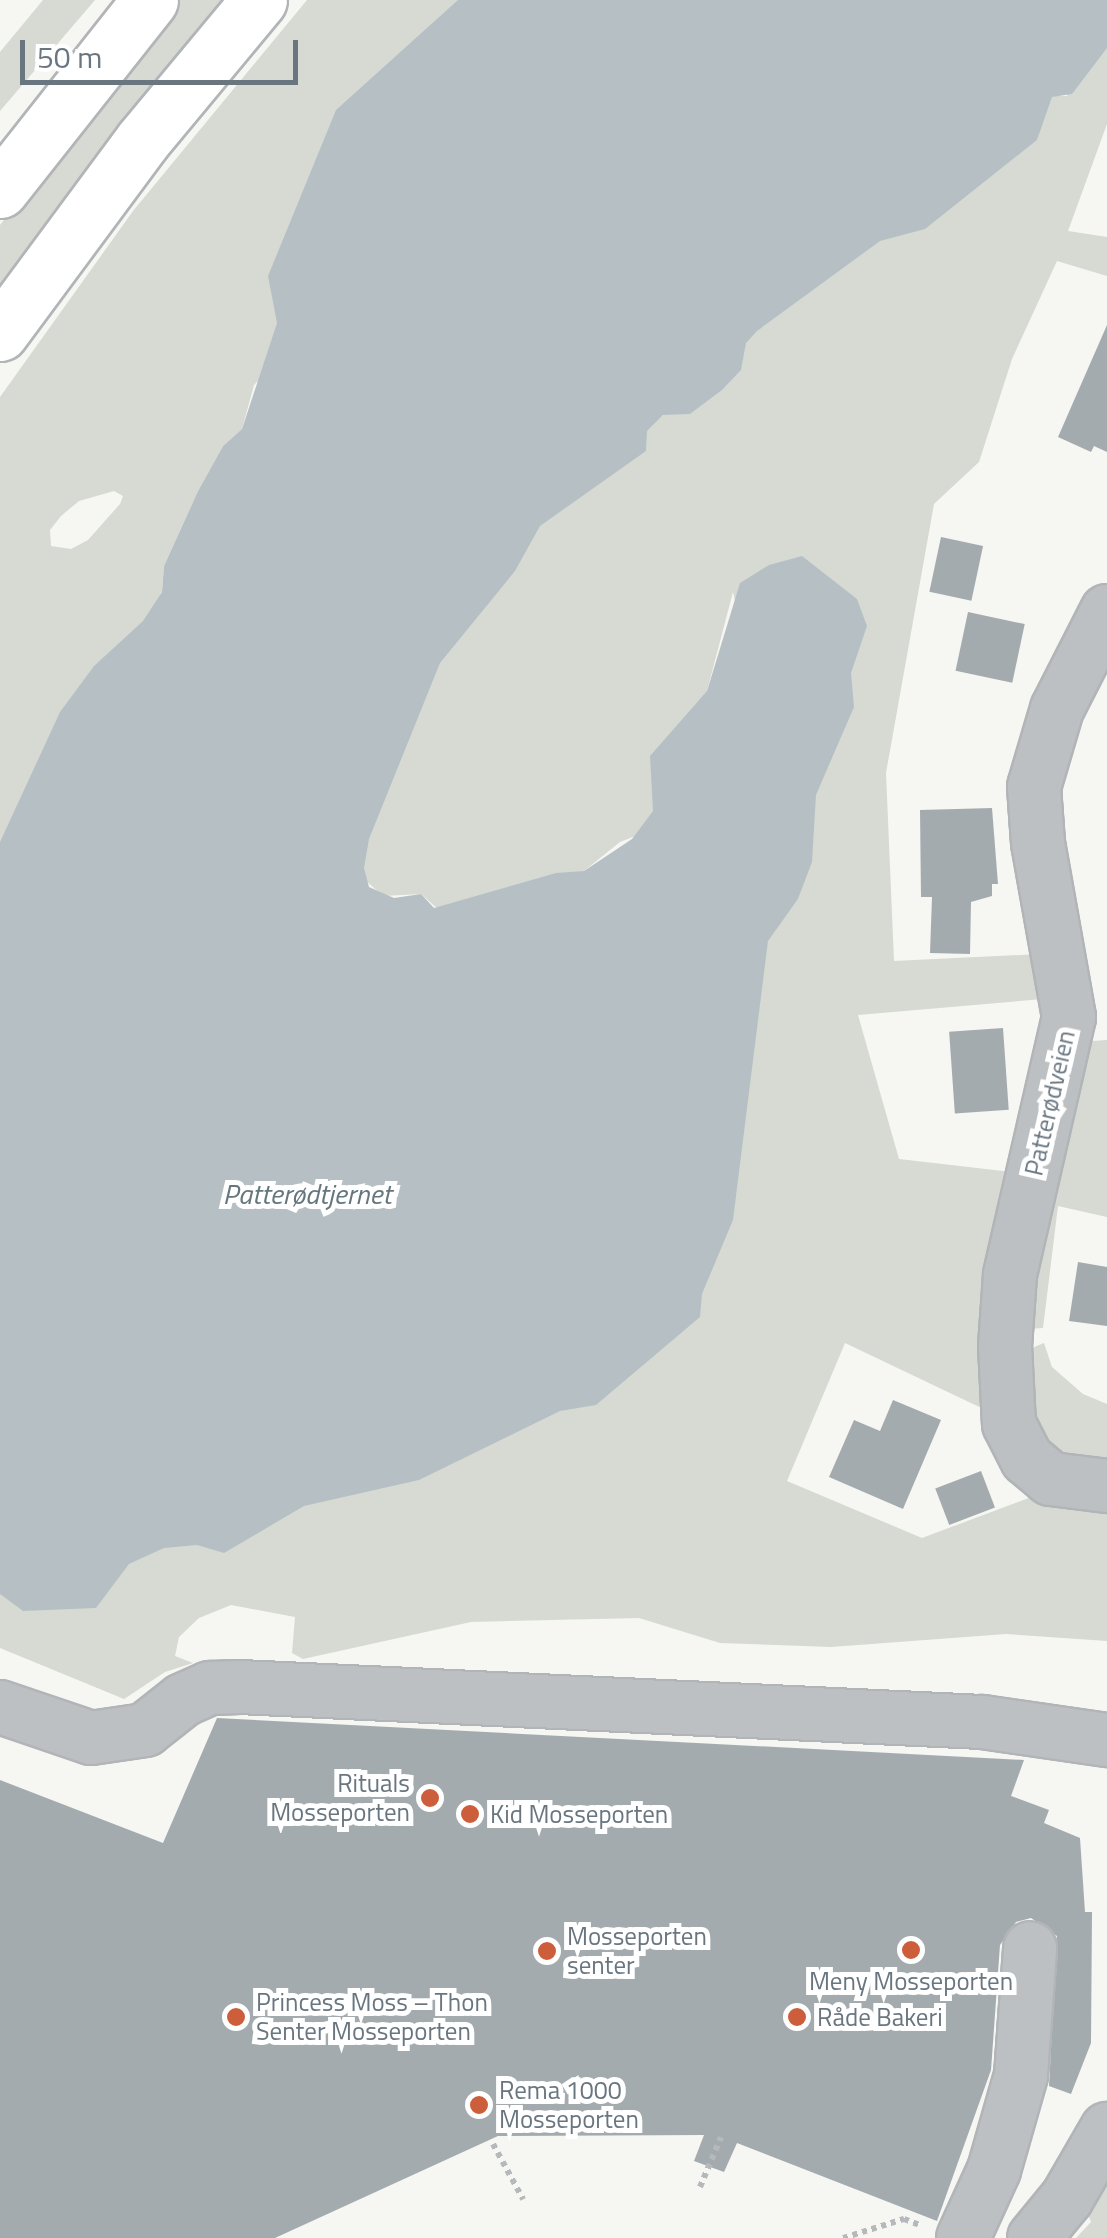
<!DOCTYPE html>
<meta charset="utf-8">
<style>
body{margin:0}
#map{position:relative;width:1107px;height:2238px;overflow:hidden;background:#f6f6f3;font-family:"Titillium Web",sans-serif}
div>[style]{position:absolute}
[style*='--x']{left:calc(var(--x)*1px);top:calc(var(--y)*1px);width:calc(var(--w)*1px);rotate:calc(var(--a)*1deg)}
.green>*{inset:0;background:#d6dad3}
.water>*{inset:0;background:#b6c0c4}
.building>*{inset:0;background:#a4abaf;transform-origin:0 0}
.path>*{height:6px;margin-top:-3px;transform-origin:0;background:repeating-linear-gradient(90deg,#b6b9bb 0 5px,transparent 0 10px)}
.roads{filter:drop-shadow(2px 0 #b2b5b8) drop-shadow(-2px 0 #b2b5b8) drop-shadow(0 2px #b2b5b8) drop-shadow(0 -2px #b2b5b8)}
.minor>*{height:52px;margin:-26px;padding:0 26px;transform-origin:26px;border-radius:26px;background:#bcc0c2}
.highway>*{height:55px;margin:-27.5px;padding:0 27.5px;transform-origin:27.5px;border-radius:27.5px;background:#fff}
.dots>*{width:28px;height:28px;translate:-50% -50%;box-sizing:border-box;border:5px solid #fff;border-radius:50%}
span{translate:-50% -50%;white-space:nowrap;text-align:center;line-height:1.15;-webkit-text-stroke:10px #fff;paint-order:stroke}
.street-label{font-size:25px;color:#697680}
.poi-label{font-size:25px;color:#697680}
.right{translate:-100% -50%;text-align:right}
.left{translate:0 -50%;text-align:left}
.water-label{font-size:28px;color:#65777d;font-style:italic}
.scale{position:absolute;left:20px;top:40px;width:278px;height:45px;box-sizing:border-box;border:5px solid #697680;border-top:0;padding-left:12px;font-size:30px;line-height:35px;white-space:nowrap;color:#697680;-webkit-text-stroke:8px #fff;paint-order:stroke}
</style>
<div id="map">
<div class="green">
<div style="clip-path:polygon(43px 0,95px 0,0 111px,0 52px)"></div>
<div style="clip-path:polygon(175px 0,223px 0,0 287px,0 225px)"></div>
<div style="clip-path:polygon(evenodd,307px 0,624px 0,254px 385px,242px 429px,223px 446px,198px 491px,164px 566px,162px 591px,0 941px,0 397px,133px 211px,307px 0,114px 491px,123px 496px,120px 504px,88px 540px,71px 549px,51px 546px,50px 530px,61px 516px,79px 501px,114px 491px)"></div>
<div style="clip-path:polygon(1107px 0,1107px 124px,1068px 231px,1107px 237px,1107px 276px,1057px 261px,1012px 359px,979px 462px,934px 504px,886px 773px,894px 961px,1040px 954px,1055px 998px,858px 1015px,899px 1159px,1020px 1173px,994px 1414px,845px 1343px,787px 1481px,922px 1538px,1050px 1490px,1107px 1496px,1107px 1641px,1006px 1634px,831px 1647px,720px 1643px,639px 1618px,471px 1622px,303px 1659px,292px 1653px,295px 1617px,231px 1605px,199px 1618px,179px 1637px,175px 1656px,193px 1663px,165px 1672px,124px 1699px,0 1648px,0 1393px,224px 1552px,798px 899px,733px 592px,707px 691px,699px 811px,620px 842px,584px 871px,438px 909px,421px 894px,383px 896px,364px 879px,362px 662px,663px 415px,702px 292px,1037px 140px,1045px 109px,1052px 96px,1067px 96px)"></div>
<div style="clip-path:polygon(1107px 1040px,1107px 1217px,1058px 1206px,1043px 1328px,1027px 1329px,1019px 1315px,1078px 1042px)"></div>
<div style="clip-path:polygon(1044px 1343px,1052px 1367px,1083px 1394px,1107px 1404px,1107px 1472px,1038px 1454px,1020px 1353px)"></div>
<div style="clip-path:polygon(1107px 2157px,1107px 2238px,1076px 2238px,1091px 2222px,1084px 2203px)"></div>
</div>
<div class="water">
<div style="clip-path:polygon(458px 0,1107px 0,1107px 48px,1072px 94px,1052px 97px,1037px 140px,925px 229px,880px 241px,757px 331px,746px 343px,741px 370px,722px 390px,690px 414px,663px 415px,647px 431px,646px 451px,540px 526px,515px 571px,440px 663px,369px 839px,364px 868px,369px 887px,394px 898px,421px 894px,434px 908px,556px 873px,584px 871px,632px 839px,653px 811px,650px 756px,707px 691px,740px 583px,769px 565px,802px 556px,857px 599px,867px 626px,851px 673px,854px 707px,816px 795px,812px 862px,798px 899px,768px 941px,733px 1220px,702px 1294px,700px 1317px,596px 1405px,560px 1411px,419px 1480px,304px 1506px,224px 1553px,197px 1545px,164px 1548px,129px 1564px,96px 1608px,23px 1611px,0 1594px,0 842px,60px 712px,94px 666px,143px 621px,162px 592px,164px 566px,198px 491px,223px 446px,242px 429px,277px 323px,268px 276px,336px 110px)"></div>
</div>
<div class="building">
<div style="clip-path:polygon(1107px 325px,1107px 452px,1094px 446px,1091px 452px,1058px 437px)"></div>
<div style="left:941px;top:537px;width:43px;height:56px;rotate:12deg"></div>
<div style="left:968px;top:612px;width:58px;height:60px;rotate:12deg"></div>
<div style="clip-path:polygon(992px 808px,998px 884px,992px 884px,992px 896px,971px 902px,970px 954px,930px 953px,932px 897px,921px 897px,920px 810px)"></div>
<div style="left:1003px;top:1028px;width:82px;height:54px;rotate:86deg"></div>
<div style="clip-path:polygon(1078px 1262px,1107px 1267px,1107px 1326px,1069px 1321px)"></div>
<div style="clip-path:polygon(893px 1400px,941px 1420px,903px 1509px,829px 1477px,854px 1420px,880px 1431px)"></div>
<div style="left:981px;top:1471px;width:39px;height:49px;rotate:69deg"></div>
<div style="clip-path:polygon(217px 1718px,1024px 1760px,1011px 1796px,1049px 1810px,1044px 1823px,1080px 1838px,1085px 1912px,1092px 1912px,1091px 2043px,1071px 2094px,1049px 2086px,1057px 1936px,1031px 1918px,1016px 1922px,1000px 1945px,991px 2070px,937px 2221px,737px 2143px,724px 2172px,694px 2161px,704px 2135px,498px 2136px,275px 2238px,0 2238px,0 1780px,163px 1843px)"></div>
</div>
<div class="path">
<div style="--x:493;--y:2144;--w:63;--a:61.4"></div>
<div style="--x:700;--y:2187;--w:54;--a:-67.2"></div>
<div style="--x:843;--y:2238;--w:64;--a:-17.3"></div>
<div style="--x:904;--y:2219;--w:19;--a:21"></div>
</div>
<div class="roads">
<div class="minor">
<div style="--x:1107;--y:611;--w:110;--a:117"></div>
<div style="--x:1057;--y:709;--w:81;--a:106.4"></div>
<div style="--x:1034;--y:787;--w:56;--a:85.9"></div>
<div style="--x:1038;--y:843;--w:177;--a:79.9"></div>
<div style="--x:1069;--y:1017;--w:265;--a:102.9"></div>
<div style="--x:1010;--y:1275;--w:71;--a:94"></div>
<div style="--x:1005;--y:1346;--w:78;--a:87.1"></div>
<div style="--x:1009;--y:1424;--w:39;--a:63"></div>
<div style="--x:1027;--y:1459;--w:31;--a:40"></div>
<div style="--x:1051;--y:1479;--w:56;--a:7.1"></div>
<div style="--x:0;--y:1707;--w:96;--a:18.8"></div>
<div style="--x:91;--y:1738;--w:55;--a:-8.4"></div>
<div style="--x:145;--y:1730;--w:48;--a:-38.3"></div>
<div style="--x:183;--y:1700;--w:30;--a:-24"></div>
<div style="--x:210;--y:1688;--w:30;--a:-2"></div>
<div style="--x:240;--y:1687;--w:743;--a:2.7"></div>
<div style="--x:982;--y:1722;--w:126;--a:8.2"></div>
<div style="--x:963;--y:2238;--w:75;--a:-65.5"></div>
<div style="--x:994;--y:2170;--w:99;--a:-74.1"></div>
<div style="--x:1021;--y:2075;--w:127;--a:-85.9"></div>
<div style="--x:1034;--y:2238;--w:52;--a:-50.5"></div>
<div style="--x:1067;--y:2198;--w:80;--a:-59.9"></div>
</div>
<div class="highway">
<div style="--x:0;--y:190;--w:242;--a:-51.7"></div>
<div style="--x:0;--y:333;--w:239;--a:-53.5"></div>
<div style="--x:142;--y:141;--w:183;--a:-50.3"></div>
</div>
</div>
<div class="dots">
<div style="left:430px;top:1798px;background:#cd5e3c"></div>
<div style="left:470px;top:1814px;background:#cd5e3c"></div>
<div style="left:911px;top:1950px;background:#cd5e3c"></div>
<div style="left:547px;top:1951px;background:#cd5e3c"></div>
<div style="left:236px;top:2017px;background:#cd5e3c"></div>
<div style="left:797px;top:2017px;background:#cd5e3c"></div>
<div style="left:479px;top:2105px;background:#cd5e3c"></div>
</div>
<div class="street-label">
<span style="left:1050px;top:1103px;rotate:-77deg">Patterødveien</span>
</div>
<div class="poi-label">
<span class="right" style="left:410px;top:1798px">Rituals<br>Mosseporten</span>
<span class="left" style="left:490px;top:1814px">Kid Mosseporten</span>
<span class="left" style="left:567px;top:1951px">Mosseporten<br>senter</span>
<span style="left:911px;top:1981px">Meny Mosseporten</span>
<span class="left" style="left:256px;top:2017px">Princess Moss – Thon<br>Senter Mosseporten</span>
<span class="left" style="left:817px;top:2017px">Råde Bakeri</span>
<span class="left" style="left:499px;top:2105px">Rema 1000<br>Mosseporten</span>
</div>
<div class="water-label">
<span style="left:307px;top:1194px">Patterødtjernet</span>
</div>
<div class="scale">50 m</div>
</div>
